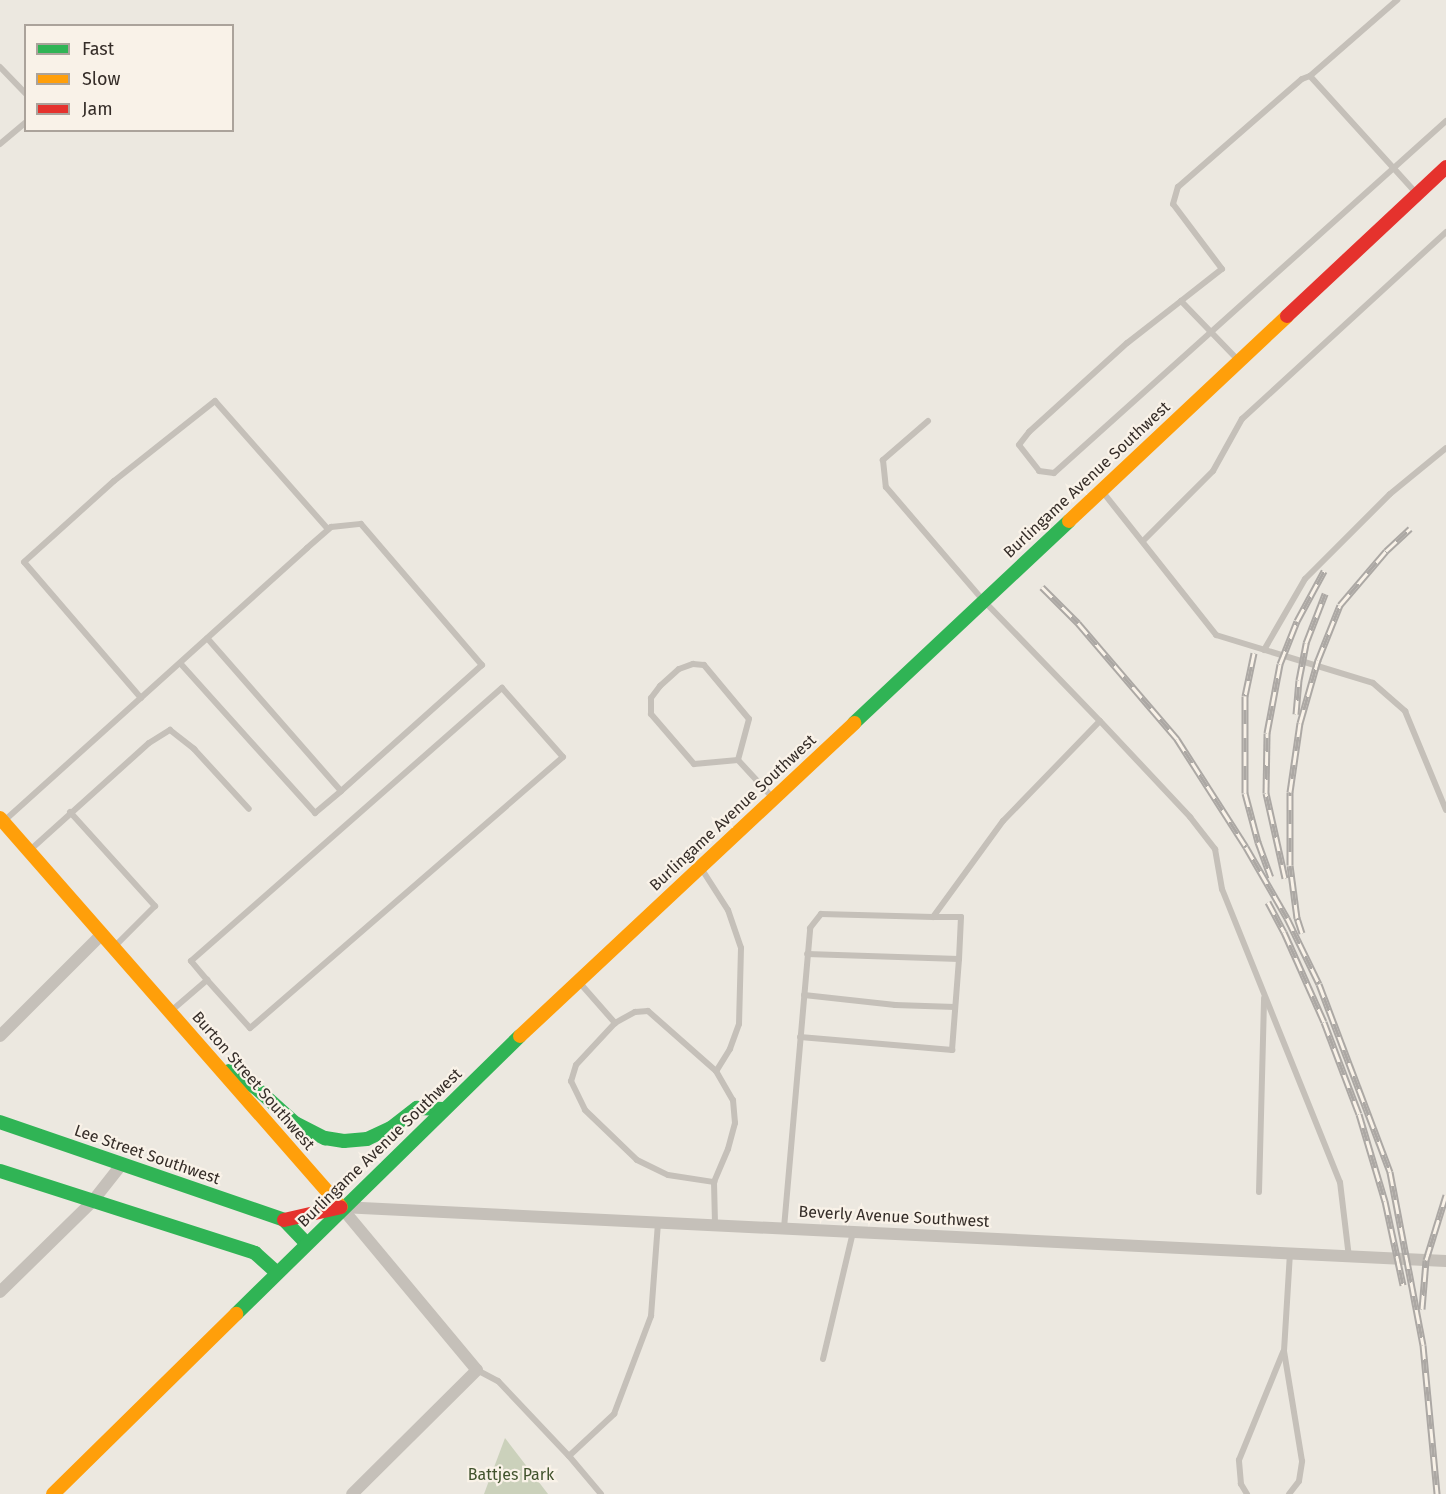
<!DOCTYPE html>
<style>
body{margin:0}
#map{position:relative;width:1446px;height:1494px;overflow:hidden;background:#ece8e0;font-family:"Fira Sans",sans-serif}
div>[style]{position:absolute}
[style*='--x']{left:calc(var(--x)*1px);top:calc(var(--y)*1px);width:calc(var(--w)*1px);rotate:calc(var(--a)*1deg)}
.green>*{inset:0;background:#cbd1bb}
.lane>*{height:6px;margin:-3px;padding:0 3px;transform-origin:3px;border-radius:3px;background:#c5c0b9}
.street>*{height:12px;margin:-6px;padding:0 6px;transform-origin:6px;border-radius:6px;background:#c5c0b9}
.fast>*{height:14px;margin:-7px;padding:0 7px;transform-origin:7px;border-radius:7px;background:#30b455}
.slow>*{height:14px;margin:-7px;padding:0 7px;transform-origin:7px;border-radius:7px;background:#ff9f0a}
.jam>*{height:14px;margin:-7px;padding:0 7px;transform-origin:7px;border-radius:7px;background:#e5322d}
.rail>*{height:7px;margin-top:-3.5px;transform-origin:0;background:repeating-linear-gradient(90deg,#f9f2e8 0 14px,#aca8a4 0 28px);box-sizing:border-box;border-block:2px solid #aca8a4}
span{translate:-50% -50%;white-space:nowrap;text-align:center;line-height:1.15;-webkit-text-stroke:4.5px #f9f2e8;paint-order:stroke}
.street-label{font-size:16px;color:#352d28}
.park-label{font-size:16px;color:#41532d}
.legend{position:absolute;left:24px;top:24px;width:210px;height:108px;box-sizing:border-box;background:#f9f2e8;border:2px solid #aba39b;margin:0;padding:8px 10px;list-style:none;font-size:18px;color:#352d28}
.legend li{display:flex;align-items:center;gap:12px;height:30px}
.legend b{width:30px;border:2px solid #aba39b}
</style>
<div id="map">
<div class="green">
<div style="clip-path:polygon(505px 1438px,548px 1494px,484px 1494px)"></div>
</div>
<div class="lane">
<div style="--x:0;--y:67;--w:37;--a:46"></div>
<div style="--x:1310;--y:76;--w:116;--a:-41.1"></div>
<div style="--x:0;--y:144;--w:34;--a:-40"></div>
<div style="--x:1181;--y:301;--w:68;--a:142.1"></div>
<div style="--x:1127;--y:343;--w:132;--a:137.8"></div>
<div style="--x:1029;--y:432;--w:16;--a:128"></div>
<div style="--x:1019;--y:445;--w:33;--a:52"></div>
<div style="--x:1039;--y:471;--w:15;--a:8"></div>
<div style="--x:1054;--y:473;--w:527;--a:-41.92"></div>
<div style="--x:1238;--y:360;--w:82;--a:-134"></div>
<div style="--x:1181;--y:301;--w:52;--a:-38"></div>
<div style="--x:1222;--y:269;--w:81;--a:-127"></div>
<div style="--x:1173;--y:204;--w:18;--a:-74"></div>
<div style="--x:1178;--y:187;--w:164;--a:-41.1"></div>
<div style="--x:1302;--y:79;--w:9;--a:-21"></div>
<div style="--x:1310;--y:76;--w:159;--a:47.8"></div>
<div style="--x:928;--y:421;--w:60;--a:139.1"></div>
<div style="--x:883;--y:460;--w:27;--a:84"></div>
<div style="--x:886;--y:487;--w:149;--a:49.4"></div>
<div style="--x:983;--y:600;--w:168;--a:46"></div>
<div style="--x:1102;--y:491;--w:184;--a:51.6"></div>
<div style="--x:1216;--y:635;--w:164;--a:17"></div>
<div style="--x:1373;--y:683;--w:43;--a:41.2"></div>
<div style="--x:1405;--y:711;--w:107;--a:67.5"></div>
<div style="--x:1143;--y:541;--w:99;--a:-45"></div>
<div style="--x:1213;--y:471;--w:60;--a:-60.9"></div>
<div style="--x:1242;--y:419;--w:277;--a:-42.5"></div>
<div style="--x:1264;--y:650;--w:82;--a:-60"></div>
<div style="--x:1305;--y:579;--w:120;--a:-45"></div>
<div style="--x:1390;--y:494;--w:72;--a:-39.4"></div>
<div style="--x:180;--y:663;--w:202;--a:48"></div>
<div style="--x:315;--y:813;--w:34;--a:-40"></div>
<div style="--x:141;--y:698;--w:179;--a:-130.7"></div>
<div style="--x:24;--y:562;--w:121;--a:-42"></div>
<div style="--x:114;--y:481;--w:129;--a:-38.4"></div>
<div style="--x:215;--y:401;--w:171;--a:48.6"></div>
<div style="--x:738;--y:760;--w:44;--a:174.8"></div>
<div style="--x:694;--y:764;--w:66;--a:-130.7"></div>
<div style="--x:651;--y:714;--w:16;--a:-90"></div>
<div style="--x:651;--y:698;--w:15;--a:-53"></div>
<div style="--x:660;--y:686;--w:25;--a:-42"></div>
<div style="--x:679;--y:669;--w:15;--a:-20"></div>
<div style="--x:693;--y:664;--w:11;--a:5"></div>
<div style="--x:704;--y:665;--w:70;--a:50.2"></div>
<div style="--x:749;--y:719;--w:42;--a:105"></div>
<div style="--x:738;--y:760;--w:50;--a:47.4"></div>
<div style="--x:70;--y:812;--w:127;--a:47.9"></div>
<div style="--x:155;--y:906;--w:57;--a:135"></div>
<div style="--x:4;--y:821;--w:408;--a:-42"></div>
<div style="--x:307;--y:548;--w:32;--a:-41"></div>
<div style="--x:331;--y:527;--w:30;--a:-6"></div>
<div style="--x:361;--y:524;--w:186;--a:49.4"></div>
<div style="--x:482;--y:665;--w:189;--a:138.2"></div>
<div style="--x:341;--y:791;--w:203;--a:-131.2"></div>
<div style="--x:29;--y:851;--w:161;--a:-42"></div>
<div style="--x:149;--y:743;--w:25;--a:-32"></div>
<div style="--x:170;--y:730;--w:31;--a:38"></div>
<div style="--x:194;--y:749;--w:81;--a:47.5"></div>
<div style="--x:701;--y:868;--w:50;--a:57.3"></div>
<div style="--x:728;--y:910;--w:40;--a:71.1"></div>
<div style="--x:741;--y:948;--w:76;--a:91.5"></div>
<div style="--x:739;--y:1024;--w:27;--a:110"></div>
<div style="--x:730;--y:1049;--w:26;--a:122"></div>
<div style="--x:933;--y:917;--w:28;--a:0"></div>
<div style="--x:961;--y:917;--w:42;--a:92.7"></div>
<div style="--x:579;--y:982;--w:55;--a:48.7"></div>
<div style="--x:615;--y:1023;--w:57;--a:132.9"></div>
<div style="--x:576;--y:1065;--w:17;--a:107"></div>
<div style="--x:571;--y:1081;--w:32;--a:64"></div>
<div style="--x:585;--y:1110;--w:72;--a:43.9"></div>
<div style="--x:637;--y:1160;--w:34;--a:26"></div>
<div style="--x:668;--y:1175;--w:47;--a:8.7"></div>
<div style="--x:714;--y:1182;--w:42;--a:88.6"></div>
<div style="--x:804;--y:995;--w:92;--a:6.3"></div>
<div style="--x:895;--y:1005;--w:60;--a:1.9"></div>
<div style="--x:171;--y:1011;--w:48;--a:-40.7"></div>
<div style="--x:207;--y:980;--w:25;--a:-130"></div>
<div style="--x:191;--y:961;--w:414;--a:-41.3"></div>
<div style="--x:502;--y:688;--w:92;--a:48.5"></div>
<div style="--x:563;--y:757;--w:414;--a:139.1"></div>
<div style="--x:250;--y:1028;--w:64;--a:-131.9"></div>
<div style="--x:615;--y:1023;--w:23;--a:-29"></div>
<div style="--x:635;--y:1012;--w:13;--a:-4"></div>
<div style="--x:648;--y:1011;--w:91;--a:41.4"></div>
<div style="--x:716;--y:1071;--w:34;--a:60"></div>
<div style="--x:733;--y:1100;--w:23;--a:85"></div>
<div style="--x:735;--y:1123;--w:27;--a:105"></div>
<div style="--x:728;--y:1149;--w:36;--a:113"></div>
<div style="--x:800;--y:1037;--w:153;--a:4.9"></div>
<div style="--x:952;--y:1050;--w:91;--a:-85.6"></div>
<div style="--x:959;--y:959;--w:152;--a:-178.1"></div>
<div style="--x:1259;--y:1192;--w:194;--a:-88.5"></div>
<div style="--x:784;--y:1228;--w:301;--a:-85"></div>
<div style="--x:810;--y:928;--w:18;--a:-52"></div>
<div style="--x:821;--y:914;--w:112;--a:1.5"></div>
<div style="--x:933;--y:917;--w:119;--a:-53.9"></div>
<div style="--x:1003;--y:821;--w:139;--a:-45.9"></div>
<div style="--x:1100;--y:721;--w:132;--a:46.8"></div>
<div style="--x:1190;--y:817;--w:41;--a:52"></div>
<div style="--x:1215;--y:849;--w:41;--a:80.1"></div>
<div style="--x:1222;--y:889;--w:316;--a:68.1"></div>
<div style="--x:1340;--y:1182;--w:76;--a:83.2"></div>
<div style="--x:823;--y:1359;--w:130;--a:-76.7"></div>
<div style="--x:477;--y:1370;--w:24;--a:28"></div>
<div style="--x:498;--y:1381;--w:103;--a:46.6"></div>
<div style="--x:601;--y:1494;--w:50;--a:-130.1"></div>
<div style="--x:569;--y:1456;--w:62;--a:-43"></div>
<div style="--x:614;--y:1414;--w:105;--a:-69.3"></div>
<div style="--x:651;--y:1316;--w:94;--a:-85.7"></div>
<div style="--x:1247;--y:1494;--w:12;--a:-121"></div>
<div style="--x:1241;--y:1484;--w:24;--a:-95"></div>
<div style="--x:1239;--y:1460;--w:117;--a:-67.8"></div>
<div style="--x:1289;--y:1494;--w:16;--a:-52"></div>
<div style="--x:1299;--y:1481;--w:20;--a:-81"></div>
<div style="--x:1302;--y:1461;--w:111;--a:-99.3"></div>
<div style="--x:1284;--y:1351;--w:97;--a:-86.5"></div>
</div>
<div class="street">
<div style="--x:0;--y:1036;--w:144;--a:-45"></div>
<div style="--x:341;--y:1207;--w:1106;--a:2.8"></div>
<div style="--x:341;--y:1207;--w:212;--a:50.2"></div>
<div style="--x:477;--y:1370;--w:176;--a:135.2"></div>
<div style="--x:0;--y:1292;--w:129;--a:-44.4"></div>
<div style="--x:92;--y:1202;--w:48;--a:-51.7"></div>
</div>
<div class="fast">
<div style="--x:854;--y:723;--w:295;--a:-43.2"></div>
<div style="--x:229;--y:1071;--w:31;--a:32"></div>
<div style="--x:255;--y:1087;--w:54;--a:42"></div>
<div style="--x:295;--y:1123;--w:34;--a:27"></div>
<div style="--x:325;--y:1138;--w:19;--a:9"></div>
<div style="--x:344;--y:1141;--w:23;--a:-5"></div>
<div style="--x:367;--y:1139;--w:26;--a:-25"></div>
<div style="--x:391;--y:1128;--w:33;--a:-38"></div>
<div style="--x:417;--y:1108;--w:26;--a:2"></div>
<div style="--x:0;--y:1122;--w:300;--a:19"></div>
<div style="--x:284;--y:1220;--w:32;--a:46"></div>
<div style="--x:0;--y:1171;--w:268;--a:17.8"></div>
<div style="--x:255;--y:1253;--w:28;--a:42"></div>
<div style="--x:236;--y:1314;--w:397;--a:-44.4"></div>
</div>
<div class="slow">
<div style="--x:1069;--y:521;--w:299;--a:-43.2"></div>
<div style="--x:0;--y:818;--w:517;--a:48.76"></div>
<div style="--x:520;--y:1036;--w:458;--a:-43.1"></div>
<div style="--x:53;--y:1494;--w:257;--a:-44.5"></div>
</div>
<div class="jam">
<div style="--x:1287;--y:316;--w:218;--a:-43.1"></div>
<div style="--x:284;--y:1220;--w:58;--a:-12.8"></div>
</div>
<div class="rail">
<div style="--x:1042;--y:587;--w:51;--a:45"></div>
<div style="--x:1078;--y:623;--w:153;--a:49.5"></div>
<div style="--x:1177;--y:739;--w:128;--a:57.4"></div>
<div style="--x:1246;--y:847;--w:82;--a:60"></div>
<div style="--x:1287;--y:918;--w:73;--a:64.1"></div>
<div style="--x:1319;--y:984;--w:201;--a:69.3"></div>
<div style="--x:1390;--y:1172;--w:176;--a:79.2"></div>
<div style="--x:1423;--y:1345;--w:150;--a:84.6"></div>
<div style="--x:1254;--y:653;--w:44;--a:101.8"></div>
<div style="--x:1245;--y:696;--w:97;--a:90"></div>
<div style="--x:1245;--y:793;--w:51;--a:75.1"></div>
<div style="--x:1258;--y:842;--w:37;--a:70"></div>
<div style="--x:1296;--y:714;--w:34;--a:-85"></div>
<div style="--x:1299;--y:680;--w:38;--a:-79"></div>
<div style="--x:1306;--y:643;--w:53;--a:-68.8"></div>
<div style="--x:1285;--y:878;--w:87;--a:-102.6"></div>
<div style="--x:1266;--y:793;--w:60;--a:-89"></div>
<div style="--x:1267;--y:733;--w:70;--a:-79.3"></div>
<div style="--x:1280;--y:664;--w:46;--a:-68.4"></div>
<div style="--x:1297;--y:621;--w:57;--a:-61.6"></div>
<div style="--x:1268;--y:902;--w:34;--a:62"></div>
<div style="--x:1284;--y:932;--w:98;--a:66"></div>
<div style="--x:1324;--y:1022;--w:98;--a:69.2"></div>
<div style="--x:1359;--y:1114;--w:91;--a:73.4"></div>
<div style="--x:1385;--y:1201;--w:86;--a:77.9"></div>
<div style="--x:1302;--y:933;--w:16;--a:-108"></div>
<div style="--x:1297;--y:918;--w:53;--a:-97.5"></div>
<div style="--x:1290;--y:865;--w:73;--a:-90"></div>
<div style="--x:1290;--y:792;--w:70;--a:-81.8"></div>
<div style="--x:1300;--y:723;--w:66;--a:-74.1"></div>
<div style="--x:1318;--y:660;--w:59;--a:-68.2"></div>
<div style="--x:1340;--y:605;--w:71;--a:-49.6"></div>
<div style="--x:1386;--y:551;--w:33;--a:-43"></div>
<div style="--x:1422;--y:1309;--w:49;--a:-85.3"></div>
<div style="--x:1426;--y:1260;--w:68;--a:-72.9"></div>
</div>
<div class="street-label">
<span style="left:1087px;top:480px;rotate:-43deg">Burlingame Avenue Southwest</span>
<span style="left:733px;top:813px;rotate:-43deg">Burlingame Avenue Southwest</span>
<span style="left:253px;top:1081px;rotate:49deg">Burton Street Southwest</span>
<span style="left:380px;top:1148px;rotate:-44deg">Burlingame Avenue Southwest</span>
<span style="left:147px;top:1155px;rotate:19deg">Lee Street Southwest</span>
<span style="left:894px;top:1217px;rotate:3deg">Beverly Avenue Southwest</span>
</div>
<div class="park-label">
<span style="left:511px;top:1475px">Battjes Park</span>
</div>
<ul class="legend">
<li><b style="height:8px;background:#30b455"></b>Fast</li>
<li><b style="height:8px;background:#ff9f0a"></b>Slow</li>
<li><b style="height:8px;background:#e5322d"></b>Jam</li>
</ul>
</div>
